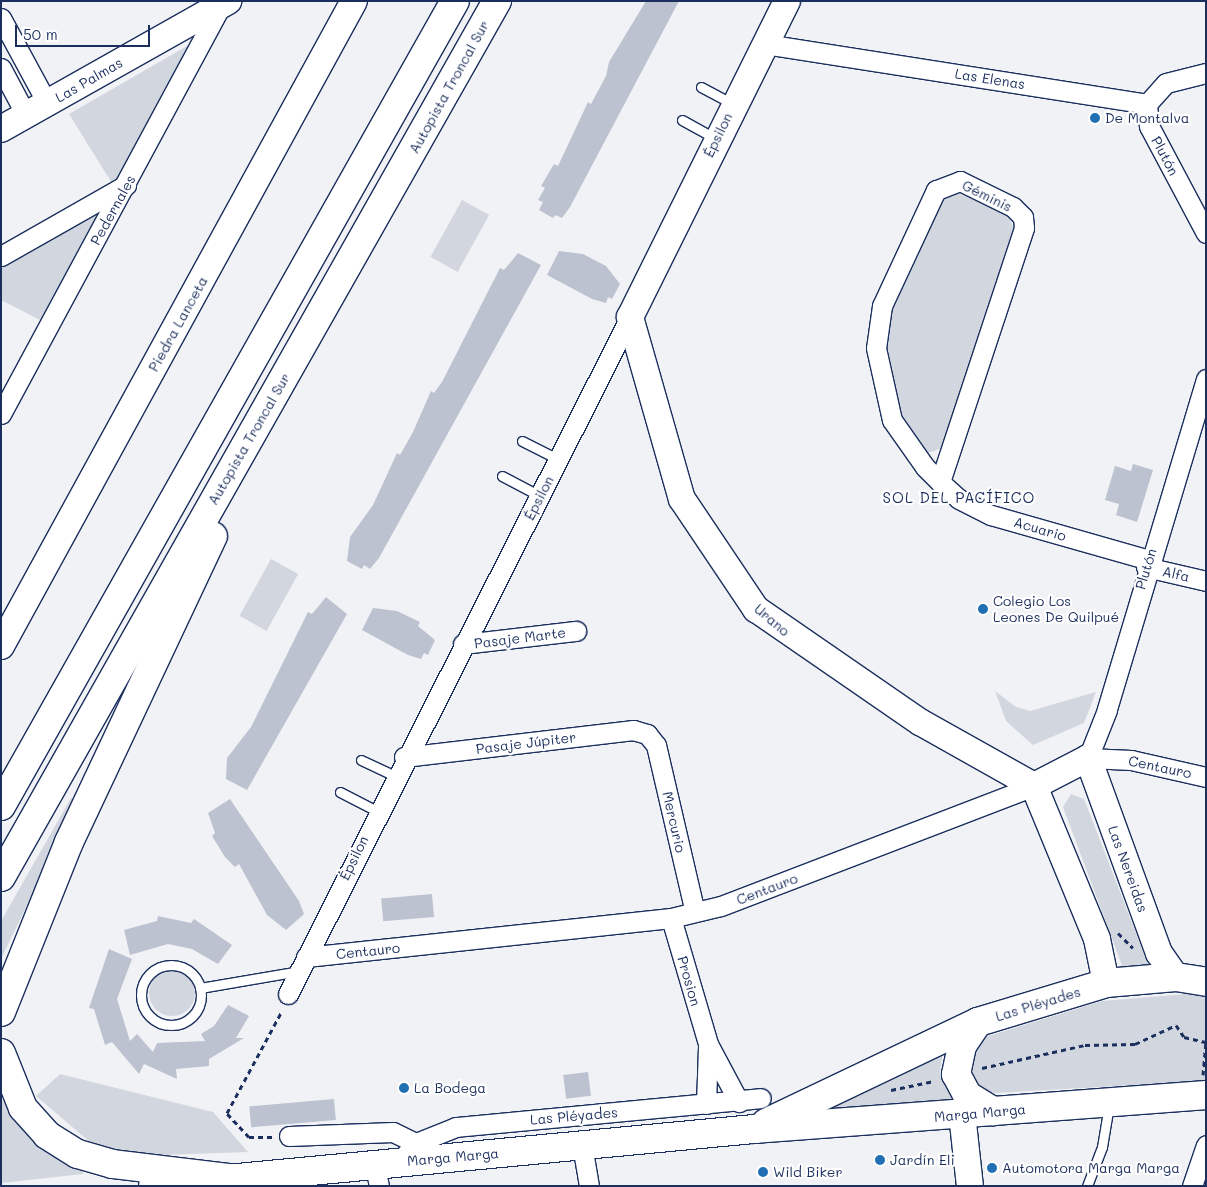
<!DOCTYPE html>
<meta charset="utf-8">
<style>
body{margin:0}
#map{position:relative;width:1207px;height:1187px;overflow:hidden;background:#f1f2f5;font-family:Mali,sans-serif}
div>[style]{position:absolute}
[style*='--x']{left:calc(var(--x)*1px);top:calc(var(--y)*1px);width:calc(var(--w)*1px);rotate:calc(var(--a)*1deg)}
.green>*{inset:0;background:#d2d6df;transform-origin:0 0}
.round{border-radius:50%}
.building>*{inset:0;background:#bcc2d0;transform-origin:0 0}
.path>*{height:3px;margin-top:-1.5px;transform-origin:0;background:repeating-linear-gradient(90deg,#1b2f5e 0 5px,transparent 0 9px)}
.roads{filter:drop-shadow(1px 0 #1b2f5e) drop-shadow(-1px 0 #1b2f5e) drop-shadow(0 1px #1b2f5e) drop-shadow(0 -1px #1b2f5e)}
.lane>*{height:9px;margin:-4.5px;padding:0 4.5px;transform-origin:4.5px;border-radius:4.5px;background:#fff}
.lane>.ring{margin:-4.5px;padding:0;box-sizing:content-box;background:none;border:9px solid #fff;border-radius:50%}
.street>*{height:19px;margin:-9.5px;padding:0 9.5px;transform-origin:9.5px;border-radius:9.5px;background:#fff}
.secondary>*{height:26px;margin:-13px;padding:0 13px;transform-origin:13px;border-radius:13px;background:#fff}
.primary>*{height:28px;margin:-14px;padding:0 14px;transform-origin:14px;border-radius:14px;background:#fff}
.highway>*{height:28px;margin:-14px;padding:0 14px;transform-origin:14px;border-radius:14px;background:#fff}
.dots>*{width:14px;height:14px;translate:-50% -50%;box-sizing:border-box;border:2px solid #fff;border-radius:50%}
span{translate:-50% -50%;white-space:nowrap;text-align:center;line-height:1.15;-webkit-text-stroke:4.5px #fff;paint-order:stroke}
.street-label{font-size:14px;color:#1b2f5e}
.poi-label{font-size:14px;color:#1b2f5e}
.left{translate:0 -50%;text-align:left}
.neighbourhood-label{font-size:15px;color:#1b2f5e;letter-spacing:1px}
.frame{position:absolute;inset:0;border:2px solid #1b2f5e;pointer-events:none}
.scale{position:absolute;left:15px;top:25px;width:135px;height:22px;box-sizing:border-box;border:2px solid #1b2f5e;border-top:0;padding-left:6px;font-size:15px;line-height:18px;white-space:nowrap;color:#1b2f5e;-webkit-text-stroke:4px #fff;paint-order:stroke}
</style>
<div id="map">
<div class="green">
<div style="clip-path:polygon(194px 42px,115px 188px,69px 114px)"></div>
<div style="clip-path:polygon(953px 191px,1009px 215px,1014px 231px,942px 448px,928px 453px,899px 418px,886px 372px,885px 327px,939px 196px)"></div>
<div style="left:462px;top:200px;width:31px;height:65px;rotate:29deg"></div>
<div style="clip-path:polygon(104px 205px,42px 321px,1px 300px,1px 266px)"></div>
<div style="left:271px;top:559px;width:31px;height:65px;rotate:29deg"></div>
<div style="clip-path:polygon(995px 691px,1016px 707px,1030px 711px,1096px 692px,1084px 723px,1033px 745px,1006px 721px)"></div>
<div style="clip-path:polygon(1071px 794px,1084px 799px,1148px 964px,1123px 968px,1063px 807px)"></div>
<div style="clip-path:polygon(71px 798px,78px 800px,1px 959px,1px 921px)"></div>
<div class="round" style="left:149px;top:970px;width:46px;height:46px"></div>
<div style="clip-path:polygon(1198px 993px,1206px 994px,1206px 1081px,995px 1093px,974px 1086px,968px 1067px,982px 1038px,1102px 1001px)"></div>
<div style="clip-path:polygon(943px 1050px,940px 1072px,960px 1106px,826px 1110px)"></div>
<div style="clip-path:polygon(60px 1074px,213px 1112px,248px 1152px,132px 1156px,91px 1143px,36px 1096px)"></div>
<div style="clip-path:polygon(1px 1098px,32px 1138px,83px 1168px,83px 1174px,1px 1183px)"></div>
</div>
<div class="building">
<div style="clip-path:polygon(646px 1px,679px 1px,570px 207px,562px 218px,555px 215px,553px 218px,539px 210px,543px 202px,538px 200px,545px 188px,541px 186px,554px 164px,558px 166px,588px 102px,591px 104px,606px 76px,609px 62px)"></div>
<div style="clip-path:polygon(559px 251px,583px 254px,606px 266px,620px 284px,612px 299px,608px 297px,606px 303px,592px 299px,547px 275px)"></div>
<div style="clip-path:polygon(518px 253px,541px 265px,379px 558px,370px 569px,364px 565px,362px 569px,347px 561px,350px 537px,373px 505px,397px 453px,400px 455px,413px 432px,431px 391px,434px 393px,442px 382px,500px 268px,504px 270px)"></div>
<div style="clip-path:polygon(1133px 464px,1153px 470px,1137px 522px,1116px 515px,1119px 504px,1105px 500px,1115px 466px,1131px 471px)"></div>
<div style="clip-path:polygon(326px 597px,347px 614px,247px 790px,226px 779px,227px 758px,251px 727px,308px 612px,312px 614px)"></div>
<div style="clip-path:polygon(373px 608px,397px 611px,420px 622px,418px 626px,435px 640px,428px 655px,424px 653px,421px 659px,408px 655px,362px 630px)"></div>
<div style="clip-path:polygon(230px 799px,299px 901px,304px 914px,286px 930px,267px 915px,239px 864px,235px 867px,225px 857px,212px 836px,215px 833px,208px 813px)"></div>
<div style="left:432px;top:894px;width:23px;height:51px;rotate:85deg"></div>
<div style="clip-path:polygon(158px 916px,191px 923px,194px 919px,232px 945px,218px 964px,192px 949px,168px 944px,130px 955px,124px 930px,157px 921px)"></div>
<div style="clip-path:polygon(109px 949px,132px 959px,117px 999px,130px 1041px,137px 1034px,153px 1052px,157px 1043px,205px 1041px,201px 1034px,214px 1026px,228px 1005px,249px 1016px,236px 1038px,244px 1038px,209px 1059px,209px 1066px,176px 1069px,177px 1079px,144px 1064px,139px 1074px,112px 1042px,105px 1045px,94px 1009px,89px 1008px)"></div>
<div style="left:588px;top:1072px;width:24px;height:25px;rotate:83deg"></div>
<div style="left:334px;top:1099px;width:21px;height:85px;rotate:85deg"></div>
</div>
<div class="path">
<div style="--x:1118;--y:933;--w:21;--a:45"></div>
<div style="--x:982;--y:1068;--w:106;--a:-12.6"></div>
<div style="--x:1085;--y:1045;--w:50;--a:-1.1"></div>
<div style="--x:1135;--y:1044;--w:45;--a:-24.9"></div>
<div style="--x:1176;--y:1025;--w:14;--a:56"></div>
<div style="--x:1184;--y:1037;--w:23;--a:13"></div>
<div style="--x:1203;--y:1075;--w:33;--a:-85"></div>
<div style="--x:891;--y:1090;--w:44;--a:-11.8"></div>
<div style="--x:272;--y:1137;--w:23;--a:180"></div>
<div style="--x:249;--y:1137;--w:33;--a:-133"></div>
<div style="--x:227;--y:1113;--w:116;--a:-61.7"></div>
</div>
<div class="roads">
<div class="lane">
<div style="--x:701;--y:87;--w:36;--a:28"></div>
<div style="--x:682;--y:120;--w:38;--a:29"></div>
<div style="--x:522;--y:441;--w:40;--a:26.6"></div>
<div style="--x:502;--y:476;--w:43;--a:27.8"></div>
<div style="--x:361;--y:760;--w:38;--a:25"></div>
<div style="--x:340;--y:792;--w:42;--a:27.2"></div>
<div class="ring" style="left:141px;top:965px;width:51px;height:51px"></div>
<div style="--x:200;--y:988;--w:100;--a:-9.7"></div>
<div style="--x:1087;--y:1186;--w:42;--a:-69"></div>
<div style="--x:1102;--y:1147;--w:43;--a:-80.5"></div>
</div>
<div class="street">
<div style="--x:1;--y:18;--w:97;--a:61.6"></div>
<div style="--x:765;--y:44;--w:387;--a:8.9"></div>
<div style="--x:1;--y:68;--w:53;--a:62"></div>
<div style="--x:1147;--y:104;--w:22;--a:85"></div>
<div style="--x:1149;--y:126;--w:121;--a:62"></div>
<div style="--x:1147;--y:104;--w:28;--a:-48"></div>
<div style="--x:1166;--y:83;--w:41;--a:-14"></div>
<div style="--x:1;--y:256;--w:144;--a:-29.6"></div>
<div style="--x:1206;--y:379;--w:345;--a:106.7"></div>
<div style="--x:1107;--y:710;--w:52;--a:111.6"></div>
<div style="--x:1088;--y:758;--w:43;--a:2.7"></div>
<div style="--x:1131;--y:760;--w:77;--a:12.8"></div>
<div style="--x:1;--y:414;--w:464;--a:-61.7"></div>
<div style="--x:940;--y:482;--w:268;--a:-71.7"></div>
<div style="--x:1024;--y:228;--w:11;--a:-95"></div>
<div style="--x:1023;--y:217;--w:14;--a:-135"></div>
<div style="--x:1013;--y:207;--w:59;--a:-153.9"></div>
<div style="--x:960;--y:181;--w:26;--a:159"></div>
<div style="--x:936;--y:190;--w:128;--a:115"></div>
<div style="--x:882;--y:306;--w:42;--a:98.1"></div>
<div style="--x:876;--y:348;--w:74;--a:77.5"></div>
<div style="--x:892;--y:420;--w:57;--a:54.9"></div>
<div style="--x:925;--y:467;--w:21;--a:45"></div>
<div style="--x:940;--y:482;--w:25;--a:42"></div>
<div style="--x:959;--y:499;--w:36;--a:27"></div>
<div style="--x:991;--y:515;--w:164;--a:15.9"></div>
<div style="--x:1146;--y:567;--w:62;--a:13.1"></div>
<div style="--x:463;--y:644;--w:114;--a:-6.6"></div>
<div style="--x:404;--y:757;--w:231;--a:-6.7"></div>
<div style="--x:633;--y:730;--w:15;--a:16"></div>
<div style="--x:647;--y:734;--w:14;--a:51"></div>
<div style="--x:656;--y:745;--w:171;--a:76.9"></div>
<div style="--x:671;--y:918;--w:131;--a:73.6"></div>
<div style="--x:708;--y:1044;--w:66;--a:61.9"></div>
<div style="--x:306;--y:957;--w:367;--a:-6.1"></div>
<div style="--x:671;--y:918;--w:51;--a:-13.5"></div>
<div style="--x:721;--y:906;--w:335;--a:-21"></div>
<div style="--x:288;--y:994;--w:758;--a:-63.2"></div>
<div style="--x:706;--y:1104;--w:56;--a:-88"></div>
<div style="--x:289;--y:1136;--w:104;--a:-2.2"></div>
<div style="--x:393;--y:1132;--w:25;--a:26"></div>
<div style="--x:582;--y:1145;--w:42;--a:80.3"></div>
<div style="--x:398;--y:1163;--w:27;--a:-48"></div>
<div style="--x:416;--y:1143;--w:43;--a:-21.8"></div>
<div style="--x:456;--y:1127;--w:306;--a:-5.4"></div>
<div style="--x:375;--y:1166;--w:20;--a:79"></div>
<div style="--x:1192;--y:1186;--w:43;--a:-71.1"></div>
</div>
<div class="secondary">
<div style="--x:787;--y:1;--w:353;--a:116.4"></div>
<div style="--x:630;--y:317;--w:189;--a:74.1"></div>
<div style="--x:682;--y:499;--w:133;--a:56.1"></div>
<div style="--x:756;--y:609;--w:199;--a:34.6"></div>
<div style="--x:920;--y:722;--w:131;--a:29.3"></div>
<div style="--x:1;--y:129;--w:261;--a:-29.4"></div>
<div style="--x:1;--y:646;--w:735;--a:-61.31"></div>
<div style="--x:1034;--y:786;--w:61;--a:-27.4"></div>
<div style="--x:1088;--y:758;--w:208;--a:70"></div>
<div style="--x:1159;--y:953;--w:29;--a:55"></div>
<div style="--x:1034;--y:786;--w:165;--a:67.6"></div>
<div style="--x:1097;--y:939;--w:45;--a:78.4"></div>
<div style="--x:962;--y:1114;--w:72;--a:83.7"></div>
</div>
<div class="primary">
<div style="--x:978;--y:1022;--w:29;--a:124"></div>
<div style="--x:962;--y:1046;--w:29;--a:102"></div>
<div style="--x:956;--y:1074;--w:24;--a:62"></div>
<div style="--x:967;--y:1095;--w:31;--a:32"></div>
<div style="--x:766;--y:1123;--w:235;--a:-25.5"></div>
<div style="--x:978;--y:1022;--w:134;--a:-16.9"></div>
<div style="--x:1106;--y:983;--w:70;--a:-4.9"></div>
<div style="--x:1176;--y:977;--w:30;--a:9"></div>
<div style="--x:153;--y:1186;--w:604;--a:-5.42"></div>
<div style="--x:754;--y:1129;--w:453;--a:-4.3"></div>
</div>
<div class="highway">
<div style="--x:1;--y:806;--w:924;--a:-60.58"></div>
<div style="--x:1;--y:877;--w:1007;--a:-60.48"></div>
<div style="--x:1;--y:1012;--w:183;--a:-68.2"></div>
<div style="--x:69;--y:842;--w:338;--a:-64.8"></div>
<div style="--x:1;--y:1053;--w:59;--a:68.2"></div>
<div style="--x:23;--y:1108;--w:36;--a:48"></div>
<div style="--x:47;--y:1135;--w:36;--a:32"></div>
<div style="--x:78;--y:1154;--w:36;--a:16"></div>
<div style="--x:113;--y:1164;--w:125;--a:6.9"></div>
</div>
</div>
<div class="dots">
<div style="left:1095px;top:118px;background:#1f6fb2"></div>
<div style="left:983px;top:609px;background:#1f6fb2"></div>
<div style="left:404px;top:1088px;background:#1f6fb2"></div>
<div style="left:880px;top:1160px;background:#1f6fb2"></div>
<div style="left:992px;top:1168px;background:#1f6fb2"></div>
<div style="left:763px;top:1172px;background:#1f6fb2"></div>
</div>
<div class="street-label">
<span style="left:990px;top:79px;rotate:9deg">Las Elenas</span>
<span style="left:89px;top:80px;rotate:-30deg">Las Palmas</span>
<span style="left:449px;top:87px;rotate:-61deg">Autopista Troncal Sur</span>
<span style="left:718px;top:135px;rotate:-64deg">Épsilon</span>
<span style="left:1165px;top:156px;rotate:62deg">Plutón</span>
<span style="left:987px;top:196px;rotate:26deg">Géminis</span>
<span style="left:113px;top:210px;rotate:-61deg">Pedernales</span>
<span style="left:178px;top:324px;rotate:-61deg">Piedra Lanceta</span>
<span style="left:249px;top:439px;rotate:-60deg">Autopista Troncal Sur</span>
<span style="left:539px;top:498px;rotate:-63deg">Épsilon</span>
<span style="left:1040px;top:529px;rotate:16deg">Acuario</span>
<span style="left:1146px;top:569px;rotate:-73deg">Plutón</span>
<span style="left:1176px;top:574px;rotate:13deg">Alfa</span>
<span style="left:772px;top:620px;rotate:40deg">Urano</span>
<span style="left:520px;top:638px;rotate:-7deg">Pasaje Marte</span>
<span style="left:526px;top:743px;rotate:-7deg">Pasaje Júpiter</span>
<span style="left:1160px;top:767px;rotate:12deg">Centauro</span>
<span style="left:674px;top:822px;rotate:77deg">Mercurio</span>
<span style="left:354px;top:858px;rotate:-64deg">Épsilon</span>
<span style="left:1128px;top:869px;rotate:70deg">Las Nereidas</span>
<span style="left:767px;top:889px;rotate:-21deg">Centauro</span>
<span style="left:368px;top:951px;rotate:-6deg">Centauro</span>
<span style="left:689px;top:981px;rotate:74deg">Prosion</span>
<span style="left:1038px;top:1004px;rotate:-17deg">Las Pléyades</span>
<span style="left:980px;top:1113px;rotate:-5deg">Marga Marga</span>
<span style="left:574px;top:1116px;rotate:-5deg">Las Pléyades</span>
<span style="left:453px;top:1157px;rotate:-5deg">Marga Marga</span>
</div>
<div class="poi-label">
<span class="left" style="left:1105px;top:118px">De Montalva</span>
<span class="left" style="left:993px;top:609px">Colegio Los<br>Leones De Quilpué</span>
<span class="left" style="left:414px;top:1088px">La Bodega</span>
<span class="left" style="left:890px;top:1160px">Jardín Eli</span>
<span class="left" style="left:1002px;top:1168px">Automotora Marga Marga</span>
<span class="left" style="left:773px;top:1172px">Wild Biker</span>
</div>
<div class="neighbourhood-label">
<span style="left:959px;top:498px">SOL DEL PACÍFICO</span>
</div>
<div class="frame"></div>
<div class="scale">50 m</div>
</div>
